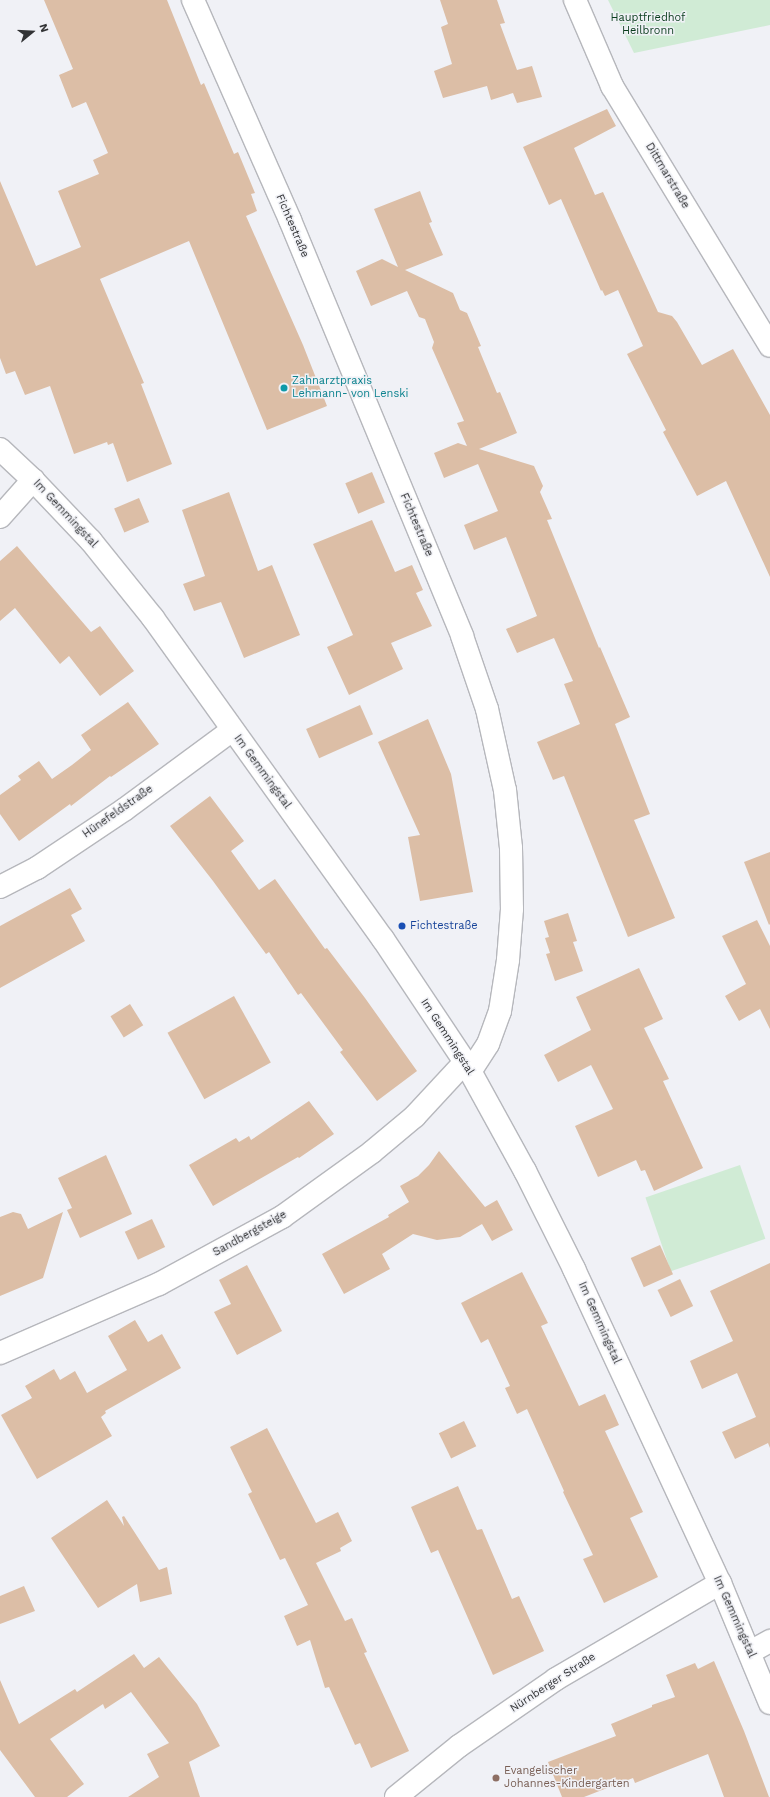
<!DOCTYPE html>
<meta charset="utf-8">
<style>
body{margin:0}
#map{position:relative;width:770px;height:1797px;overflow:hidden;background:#f0f1f6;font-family:"Work Sans",sans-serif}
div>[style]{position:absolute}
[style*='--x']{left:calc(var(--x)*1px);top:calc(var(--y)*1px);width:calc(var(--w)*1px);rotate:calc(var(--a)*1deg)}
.green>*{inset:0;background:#d0ebd5;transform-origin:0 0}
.building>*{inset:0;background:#dcbea6;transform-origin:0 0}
.roads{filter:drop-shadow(1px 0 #b6b7bc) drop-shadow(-1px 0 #b6b7bc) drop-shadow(0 1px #b6b7bc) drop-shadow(0 -1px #b6b7bc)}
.street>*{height:22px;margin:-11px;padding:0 11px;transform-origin:11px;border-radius:11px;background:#fff}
.secondary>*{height:22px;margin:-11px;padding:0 11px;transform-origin:11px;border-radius:11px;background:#fff}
.dots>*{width:11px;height:11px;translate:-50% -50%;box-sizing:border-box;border:2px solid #f0f1f6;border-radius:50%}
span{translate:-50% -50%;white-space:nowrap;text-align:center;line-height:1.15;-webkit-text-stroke:3px #f0f1f6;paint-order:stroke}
.park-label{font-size:11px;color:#093c1c}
.street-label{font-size:11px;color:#323335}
.culture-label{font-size:11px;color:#0d838f}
.left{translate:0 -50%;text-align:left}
.transit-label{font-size:11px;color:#164399}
.education-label{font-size:11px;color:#785e54}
.north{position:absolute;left:12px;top:12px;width:40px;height:40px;-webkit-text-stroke:3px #f0f1f6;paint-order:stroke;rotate:72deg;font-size:11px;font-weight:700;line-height:16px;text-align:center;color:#323335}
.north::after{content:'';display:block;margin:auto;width:14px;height:18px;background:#323335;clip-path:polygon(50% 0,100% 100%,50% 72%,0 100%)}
</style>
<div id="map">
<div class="green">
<div style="clip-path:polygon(608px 0,770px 0,770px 25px,634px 53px)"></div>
<div style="left:740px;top:1165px;width:78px;height:100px;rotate:71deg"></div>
</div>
<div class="building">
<div style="clip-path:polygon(44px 0,167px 0,201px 85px,204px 83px,234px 154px,238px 152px,255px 193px,251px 194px,257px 211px,246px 216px,303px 345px,327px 406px,267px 430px,189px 241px,100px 279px,144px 383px,141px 384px,172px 464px,127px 482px,113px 443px,108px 445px,107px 442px,74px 454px,50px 386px,25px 395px,15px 371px,6px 374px,0 358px,0 181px,36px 266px,81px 247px,58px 191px,99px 174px,93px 160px,108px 153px,86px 102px,72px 108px,59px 75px,73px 69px)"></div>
<div style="clip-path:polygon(440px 0,497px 0,505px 23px,500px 24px,517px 70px,532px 66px,542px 97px,517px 103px,513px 93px,491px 100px,487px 86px,443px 98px,434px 71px,452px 64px,441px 27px,448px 24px)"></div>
<div style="clip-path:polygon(607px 109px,616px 126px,574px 148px,595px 195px,603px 192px,658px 312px,672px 316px,677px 322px,702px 365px,733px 349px,770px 415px,770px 577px,726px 481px,697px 496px,663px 432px,666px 430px,627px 354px,643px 346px,618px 290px,605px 296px,602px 290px,601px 291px,561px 199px,549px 205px,523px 147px)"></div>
<div style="clip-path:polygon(420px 191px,432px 222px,429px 223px,443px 255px,405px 270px,453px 293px,460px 310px,467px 313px,481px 346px,478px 347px,497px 393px,500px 392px,517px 433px,479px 449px,534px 466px,543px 486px,540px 492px,552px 519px,547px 520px,599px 648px,600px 647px,630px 717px,615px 724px,650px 814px,634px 820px,675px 918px,628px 937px,564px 776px,553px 780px,537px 742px,580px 724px,564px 684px,573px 681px,554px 638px,517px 653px,506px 629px,537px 616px,506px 537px,474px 550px,464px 525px,498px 511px,478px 464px,444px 478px,434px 453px,458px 443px,467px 446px,457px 423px,464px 421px,432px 348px,434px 342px,425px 319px,419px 317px,407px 291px,371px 306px,356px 271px,382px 259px,398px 267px,374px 209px)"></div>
<div style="left:372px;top:472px;width:33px;height:29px;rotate:67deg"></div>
<div style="clip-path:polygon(229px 492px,258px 571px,272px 565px,300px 635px,244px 658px,221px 602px,194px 611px,183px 584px,205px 576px,182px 510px)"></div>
<div style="left:139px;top:498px;width:26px;height:27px;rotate:67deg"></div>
<div style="clip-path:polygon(372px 520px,395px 572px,412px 565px,423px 590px,416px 593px,432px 626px,391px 643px,403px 669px,349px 695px,327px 647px,353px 635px,313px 544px)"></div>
<div style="clip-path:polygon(17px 546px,91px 632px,100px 626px,134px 671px,100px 696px,69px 656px,60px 664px,15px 608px,0 621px,0 561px)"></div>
<div style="clip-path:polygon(128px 702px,159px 744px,111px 777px,110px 776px,71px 806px,70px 804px,19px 841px,0 814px,0 795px,21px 780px,18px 776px,39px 761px,52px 779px,72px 765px,91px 750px,81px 735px)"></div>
<div style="left:360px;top:705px;width:32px;height:59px;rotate:66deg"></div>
<div style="clip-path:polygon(428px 719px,451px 774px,473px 892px,420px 901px,408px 837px,420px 835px,378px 742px)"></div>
<div style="clip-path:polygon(210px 796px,244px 841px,231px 851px,259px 890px,275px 879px,325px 949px,327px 948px,365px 998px,417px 1071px,377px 1101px,340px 1052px,343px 1050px,301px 993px,298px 995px,269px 952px,266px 954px,213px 881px,170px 826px)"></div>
<div style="clip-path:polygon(770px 852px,770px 924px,769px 925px,744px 862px)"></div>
<div style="clip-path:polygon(70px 888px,82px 909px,71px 915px,85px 941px,0 988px,0 926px)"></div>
<div style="clip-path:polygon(568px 913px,577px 941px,573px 942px,583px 971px,555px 981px,546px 954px,550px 953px,545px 938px,549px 937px,544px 921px)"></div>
<div style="clip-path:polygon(757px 920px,770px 946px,770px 1029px,760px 1009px,739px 1021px,725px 996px,746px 984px,722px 936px)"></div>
<div style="clip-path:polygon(639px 968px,663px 1019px,644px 1028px,669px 1079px,663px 1081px,703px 1168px,654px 1191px,645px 1170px,641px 1171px,636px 1160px,598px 1177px,575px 1126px,613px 1109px,591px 1065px,558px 1082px,544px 1055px,591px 1030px,576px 997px)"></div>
<div style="left:234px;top:996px;width:76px;height:76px;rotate:61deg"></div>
<div style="left:130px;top:1004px;width:25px;height:23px;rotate:58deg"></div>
<div style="clip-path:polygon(309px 1101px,334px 1134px,299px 1158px,298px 1157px,213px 1206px,189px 1165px,236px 1138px,239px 1142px,249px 1136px,251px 1140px)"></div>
<div style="clip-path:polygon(439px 1151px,485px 1207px,497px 1200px,513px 1230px,492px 1241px,482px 1224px,460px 1237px,437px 1240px,413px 1234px,382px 1254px,390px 1269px,344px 1294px,322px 1254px,389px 1217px,388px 1215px,409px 1202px,400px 1186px,418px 1176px,429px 1165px)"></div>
<div style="clip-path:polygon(106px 1155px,132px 1214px,80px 1238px,67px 1210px,72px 1208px,58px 1178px)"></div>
<div style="clip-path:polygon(13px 1212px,21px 1214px,28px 1229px,63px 1212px,43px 1278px,0 1296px,0 1217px)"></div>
<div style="left:152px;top:1219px;width:31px;height:30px;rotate:65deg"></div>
<div style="left:660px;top:1245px;width:32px;height:32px;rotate:66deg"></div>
<div style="clip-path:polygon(770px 1263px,770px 1448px,768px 1443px,735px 1459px,722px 1432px,756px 1417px,737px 1373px,702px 1389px,690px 1361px,733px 1341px,710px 1291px)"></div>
<div style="clip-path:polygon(247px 1265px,282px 1331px,237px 1355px,214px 1312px,231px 1304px,219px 1280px)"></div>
<div style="clip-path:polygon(522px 1272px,548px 1323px,541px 1326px,579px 1406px,605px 1394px,619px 1425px,605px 1431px,643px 1512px,630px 1518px,658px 1577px,604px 1603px,583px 1559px,593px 1555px,563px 1492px,564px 1491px,527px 1409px,517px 1414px,505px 1388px,510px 1386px,488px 1339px,481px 1343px,461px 1303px)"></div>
<div style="left:680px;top:1279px;width:30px;height:25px;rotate:64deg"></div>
<div style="clip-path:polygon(135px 1320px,148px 1342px,162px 1334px,181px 1368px,105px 1411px,106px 1413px,101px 1417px,112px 1436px,37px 1479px,1px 1415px,32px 1398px,25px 1386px,54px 1369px,60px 1380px,75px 1371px,87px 1393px,127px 1370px,108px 1336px)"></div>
<div style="left:464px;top:1421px;width:28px;height:28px;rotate:64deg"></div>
<div style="clip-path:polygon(267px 1428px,316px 1523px,338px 1512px,352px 1541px,340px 1548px,341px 1551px,316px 1563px,345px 1621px,352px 1618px,367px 1652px,364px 1653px,409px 1751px,371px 1768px,360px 1743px,355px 1745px,329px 1687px,325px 1688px,310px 1640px,297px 1646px,284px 1616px,308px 1605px,285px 1558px,280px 1560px,248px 1494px,252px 1492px,230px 1447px)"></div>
<div style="clip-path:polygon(458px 1486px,477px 1530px,482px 1529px,512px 1599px,519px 1596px,544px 1651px,493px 1675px,438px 1550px,431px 1553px,411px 1507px)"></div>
<div style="clip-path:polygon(107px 1500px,124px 1526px,122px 1517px,124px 1516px,159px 1570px,167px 1567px,172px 1594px,140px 1602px,137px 1584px,98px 1608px,51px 1538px)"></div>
<div style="clip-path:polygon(24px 1586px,35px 1611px,0 1624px,0 1596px)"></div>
<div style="clip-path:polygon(134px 1654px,144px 1668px,159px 1657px,197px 1704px,220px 1746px,189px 1762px,200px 1797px,128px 1797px,159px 1777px,147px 1754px,169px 1743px,131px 1692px,105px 1709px,103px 1704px,50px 1739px,84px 1784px,67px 1797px,35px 1797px,0 1750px,0 1680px,19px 1724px,75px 1689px,77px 1692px)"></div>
<div style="clip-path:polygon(714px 1661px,744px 1731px,769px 1797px,724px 1797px,708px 1754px,635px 1783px,633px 1778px,584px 1797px,562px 1797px,548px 1762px,616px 1736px,611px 1724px,652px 1707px,652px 1705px,675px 1697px,666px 1675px,695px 1663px,698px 1669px)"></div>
</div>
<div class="roads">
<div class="street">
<div style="--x:193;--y:0;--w:240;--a:66.2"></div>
<div style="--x:290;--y:220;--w:450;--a:67.5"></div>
<div style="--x:462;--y:636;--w:77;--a:71.1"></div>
<div style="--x:487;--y:709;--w:83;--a:77.5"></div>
<div style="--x:505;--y:790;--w:58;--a:84.1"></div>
<div style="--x:511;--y:848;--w:61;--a:89.1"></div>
<div style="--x:512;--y:909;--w:51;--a:94.5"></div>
<div style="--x:508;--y:960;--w:52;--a:98.9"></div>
<div style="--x:500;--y:1011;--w:35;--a:110"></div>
<div style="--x:488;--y:1044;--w:33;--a:123"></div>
<div style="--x:575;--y:0;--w:94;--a:66.7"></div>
<div style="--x:612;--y:86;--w:304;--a:58.7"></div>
<div style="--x:0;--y:517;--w:50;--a:-48.3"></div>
<div style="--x:0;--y:887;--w:42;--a:-27.2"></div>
<div style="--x:37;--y:868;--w:106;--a:-33.8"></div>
<div style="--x:125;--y:809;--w:133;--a:-36.4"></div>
<div style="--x:0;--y:1353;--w:173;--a:-23.5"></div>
<div style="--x:159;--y:1284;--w:140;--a:-28.6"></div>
<div style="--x:282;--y:1217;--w:111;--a:-35.8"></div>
<div style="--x:372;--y:1152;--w:56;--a:-39.9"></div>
<div style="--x:415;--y:1116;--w:74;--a:-47.2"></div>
<div style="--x:750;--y:1652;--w:23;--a:-29"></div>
<div style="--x:396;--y:1797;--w:81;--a:-39"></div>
<div style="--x:459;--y:1746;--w:118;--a:-34.6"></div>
<div style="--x:556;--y:1679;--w:190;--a:-30.3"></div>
</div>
<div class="secondary">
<div style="--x:0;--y:449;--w:45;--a:43.2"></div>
<div style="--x:33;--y:480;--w:84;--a:46.4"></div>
<div style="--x:91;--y:541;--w:99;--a:51.2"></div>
<div style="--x:153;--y:618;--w:395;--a:54.4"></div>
<div style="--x:383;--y:939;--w:148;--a:56.3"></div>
<div style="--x:465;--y:1062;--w:124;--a:61.2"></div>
<div style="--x:525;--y:1171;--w:110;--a:63.4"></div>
<div style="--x:574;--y:1269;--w:346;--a:65.1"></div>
<div style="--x:720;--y:1583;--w:130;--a:67.4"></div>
</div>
</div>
<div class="dots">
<div style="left:284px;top:388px;background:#0f9aa8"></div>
<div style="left:402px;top:926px;background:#1a4fb4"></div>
<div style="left:496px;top:1778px;background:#8d6e63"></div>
</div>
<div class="park-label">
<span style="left:648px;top:25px">Hauptfriedhof<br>Heilbronn</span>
</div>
<div class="street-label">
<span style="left:667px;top:176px;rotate:59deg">Dittmarstraße</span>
<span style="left:292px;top:226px;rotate:67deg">Fichtestraße</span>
<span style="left:65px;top:514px;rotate:47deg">Im Gemmingstal</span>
<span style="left:416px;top:525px;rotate:67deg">Fichtestraße</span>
<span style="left:262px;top:772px;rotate:54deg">Im Gemmingstal</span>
<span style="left:118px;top:812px;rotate:-35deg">Hünefeldstraße</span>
<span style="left:447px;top:1037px;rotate:57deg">Im Gemmingstal</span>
<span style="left:250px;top:1234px;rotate:-29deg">Sandbergsteige</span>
<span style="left:599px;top:1323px;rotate:66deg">Im Gemmingstal</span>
<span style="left:734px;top:1617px;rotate:66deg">Im Gemmingstal</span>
<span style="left:553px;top:1683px;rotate:-33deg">Nürnberger Straße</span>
</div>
<div class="culture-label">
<span class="left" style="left:292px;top:388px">Zahnarztpraxis<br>Lehmann- von Lenski</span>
</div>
<div class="transit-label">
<span class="left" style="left:410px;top:926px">Fichtestraße</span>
</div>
<div class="education-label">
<span class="left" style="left:504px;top:1778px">Evangelischer<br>Johannes-Kindergarten</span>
</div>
<div class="north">N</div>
</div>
